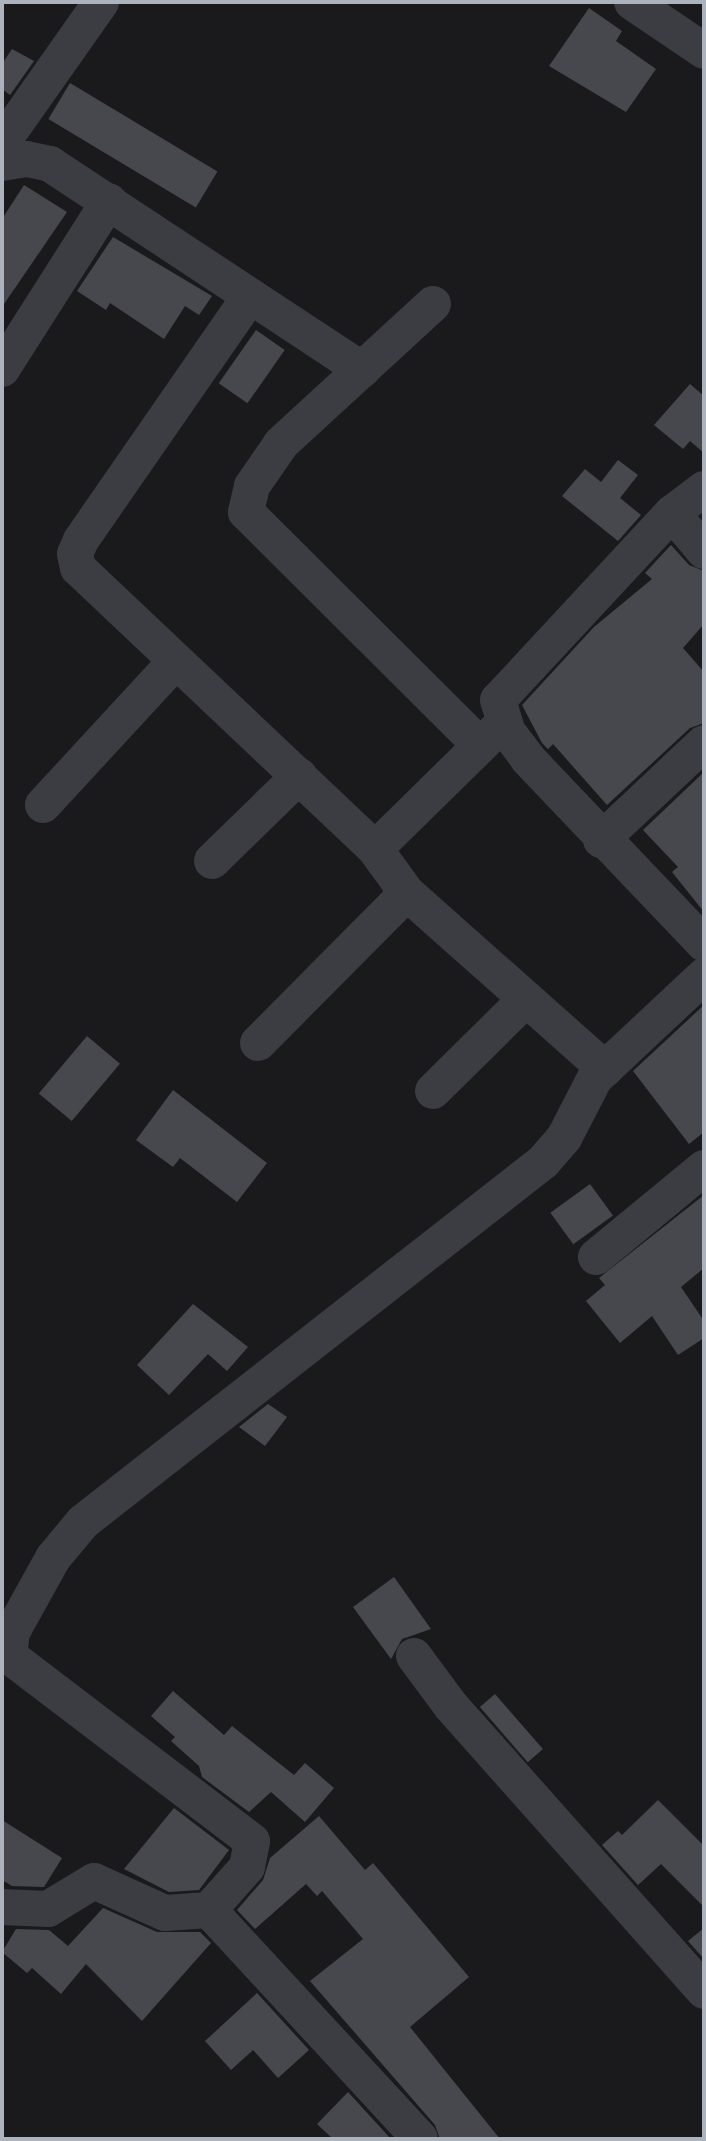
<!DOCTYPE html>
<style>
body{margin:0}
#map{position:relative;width:706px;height:2141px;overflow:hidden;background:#1a1a1d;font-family:Raleway,sans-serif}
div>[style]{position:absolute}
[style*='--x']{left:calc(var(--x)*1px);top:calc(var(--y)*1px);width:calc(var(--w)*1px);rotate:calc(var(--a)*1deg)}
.building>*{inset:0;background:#47484d;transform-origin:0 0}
.street>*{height:36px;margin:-18px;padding:0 18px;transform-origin:18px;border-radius:18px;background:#3b3d42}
span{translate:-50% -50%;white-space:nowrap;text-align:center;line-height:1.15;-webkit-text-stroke:8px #151518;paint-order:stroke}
.frame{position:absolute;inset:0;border:4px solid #adb3bc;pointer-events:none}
</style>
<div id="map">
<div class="building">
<div style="clip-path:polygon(589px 8px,622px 31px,616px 41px,656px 69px,626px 112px,549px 66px)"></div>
<div style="clip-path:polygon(12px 49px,34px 61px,10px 95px,2px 89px,2px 64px)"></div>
<div style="left:70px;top:83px;width:172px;height:42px;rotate:31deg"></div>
<div style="clip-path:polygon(24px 185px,67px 212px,2px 307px,2px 219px)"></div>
<div style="clip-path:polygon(113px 237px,212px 296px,199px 315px,185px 306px,164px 339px,110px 303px,106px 310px,77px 291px)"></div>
<div style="left:256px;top:330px;width:35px;height:65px;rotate:35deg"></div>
<div style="clip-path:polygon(690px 384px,704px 396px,704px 453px,690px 441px,683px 449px,654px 425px)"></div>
<div style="clip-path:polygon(618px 460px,638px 475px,620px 498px,641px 515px,618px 541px,562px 496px,585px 469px,601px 482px)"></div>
<div style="clip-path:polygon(671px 545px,689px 565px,704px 571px,704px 624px,683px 648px,704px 672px,704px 723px,690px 728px,607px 805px,553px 744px,548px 749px,542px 743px,522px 705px,594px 627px,652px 579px,645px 573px)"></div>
<div style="clip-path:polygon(704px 772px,704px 912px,672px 872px,678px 867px,643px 830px)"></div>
<div style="clip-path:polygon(704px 1005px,704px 1132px,689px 1144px,633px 1071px)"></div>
<div style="left:87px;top:1036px;width:43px;height:75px;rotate:40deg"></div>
<div style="clip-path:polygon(173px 1090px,267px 1163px,237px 1202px,180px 1158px,173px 1167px,136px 1140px)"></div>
<div style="left:590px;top:1184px;width:39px;height:49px;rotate:54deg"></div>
<div style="clip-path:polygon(704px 1195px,704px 1268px,681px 1287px,704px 1321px,704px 1338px,678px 1355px,652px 1316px,620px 1343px,586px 1301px,605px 1285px,599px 1278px)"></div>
<div style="clip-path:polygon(193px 1304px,248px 1347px,227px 1371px,208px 1354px,169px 1395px,137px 1365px)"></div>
<div style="clip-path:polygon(268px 1404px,287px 1417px,265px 1446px,239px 1427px)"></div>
<div style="clip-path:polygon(394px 1577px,431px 1629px,402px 1639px,391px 1659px,353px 1607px)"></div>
<div style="clip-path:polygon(173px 1691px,224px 1735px,232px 1726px,294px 1775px,305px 1763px,334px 1788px,305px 1822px,271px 1792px,249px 1812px,202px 1777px,199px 1766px,171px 1741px,175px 1737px,151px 1716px)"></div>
<div style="left:495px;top:1694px;width:73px;height:20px;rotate:49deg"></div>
<div style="clip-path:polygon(658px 1800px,704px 1846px,704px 1907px,661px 1864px,638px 1885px,602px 1845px,618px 1831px,622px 1835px)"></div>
<div style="clip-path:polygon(174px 1808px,229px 1850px,199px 1890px,169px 1892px,124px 1869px)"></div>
<div style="clip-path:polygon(319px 1816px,365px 1870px,373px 1863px,469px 1977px,410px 2027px,500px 2139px,440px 2139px,435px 2125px,310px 1981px,363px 1939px,322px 1891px,317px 1896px,306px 1884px,255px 1929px,237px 1910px,263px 1880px,270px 1858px)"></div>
<div style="clip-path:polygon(2px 1820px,62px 1858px,44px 1887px,12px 1886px,2px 1880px)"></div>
<div style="clip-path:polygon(103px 1908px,157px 1932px,200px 1932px,211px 1943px,142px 2021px,86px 1964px,61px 1994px,32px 1968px,27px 1973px,2px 1952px,16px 1929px,49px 1930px,68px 1946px)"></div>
<div style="clip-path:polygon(704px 1928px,704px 1959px,688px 1941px)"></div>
<div style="clip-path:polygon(257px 1993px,309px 2050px,278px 2078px,253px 2050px,231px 2070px,205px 2041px)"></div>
<div style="clip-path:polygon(348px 2092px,391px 2139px,333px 2139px,317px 2124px)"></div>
</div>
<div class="street">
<div style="--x:632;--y:2;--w:87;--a:34.2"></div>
<div style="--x:2;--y:143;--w:172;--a:-54.9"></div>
<div style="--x:2;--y:163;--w:25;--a:-9"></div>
<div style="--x:27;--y:159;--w:24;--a:12"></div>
<div style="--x:50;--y:164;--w:374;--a:33.4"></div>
<div style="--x:250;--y:296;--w:297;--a:124.7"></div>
<div style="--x:81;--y:540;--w:15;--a:113"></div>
<div style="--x:75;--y:554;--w:14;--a:78"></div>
<div style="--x:78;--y:568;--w:409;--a:43.4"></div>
<div style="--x:433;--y:304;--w:207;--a:137.4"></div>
<div style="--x:281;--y:444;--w:51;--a:124.6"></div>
<div style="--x:252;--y:486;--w:27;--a:103"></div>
<div style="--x:246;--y:512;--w:330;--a:44.9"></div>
<div style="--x:2;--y:369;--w:199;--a:-57.5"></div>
<div style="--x:704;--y:489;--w:40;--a:143"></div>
<div style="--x:672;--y:513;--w:255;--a:132.9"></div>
<div style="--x:498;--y:700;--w:34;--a:73"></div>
<div style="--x:508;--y:732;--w:34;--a:53"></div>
<div style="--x:528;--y:759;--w:255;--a:46.4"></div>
<div style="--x:672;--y:513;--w:50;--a:49.9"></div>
<div style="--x:43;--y:805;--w:196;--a:-47.3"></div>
<div style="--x:601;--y:840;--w:141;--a:-43.3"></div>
<div style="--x:212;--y:861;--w:122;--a:-44.3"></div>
<div style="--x:407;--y:893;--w:265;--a:41.6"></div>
<div style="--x:258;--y:1043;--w:211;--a:-45.2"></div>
<div style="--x:407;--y:893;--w:54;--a:-126"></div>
<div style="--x:375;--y:849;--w:173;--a:-44.5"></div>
<div style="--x:433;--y:1091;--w:131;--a:-44.7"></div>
<div style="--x:596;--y:1257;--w:140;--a:-39.5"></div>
<div style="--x:414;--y:1656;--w:62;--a:53.5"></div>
<div style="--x:451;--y:1706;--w:381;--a:48.4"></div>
<div style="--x:2;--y:1907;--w:46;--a:2.5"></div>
<div style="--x:48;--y:1909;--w:54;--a:-31.3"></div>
<div style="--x:94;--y:1881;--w:78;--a:24.3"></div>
<div style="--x:165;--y:1913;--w:44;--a:-3.9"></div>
<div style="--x:209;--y:1910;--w:57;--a:-48.5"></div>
<div style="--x:247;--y:1867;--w:26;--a:-79"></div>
<div style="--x:252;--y:1841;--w:305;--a:-142.7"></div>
<div style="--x:9;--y:1656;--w:24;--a:-83"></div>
<div style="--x:12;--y:1632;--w:85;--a:-61"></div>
<div style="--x:53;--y:1558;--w:47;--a:-50.2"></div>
<div style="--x:83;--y:1522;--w:584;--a:-38.05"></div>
<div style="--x:543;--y:1162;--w:32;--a:-49"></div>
<div style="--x:564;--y:1138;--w:68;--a:-62.7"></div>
<div style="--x:595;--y:1078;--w:149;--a:-43.1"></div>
<div style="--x:209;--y:1910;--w:311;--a:47.3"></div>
</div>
<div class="frame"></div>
</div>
